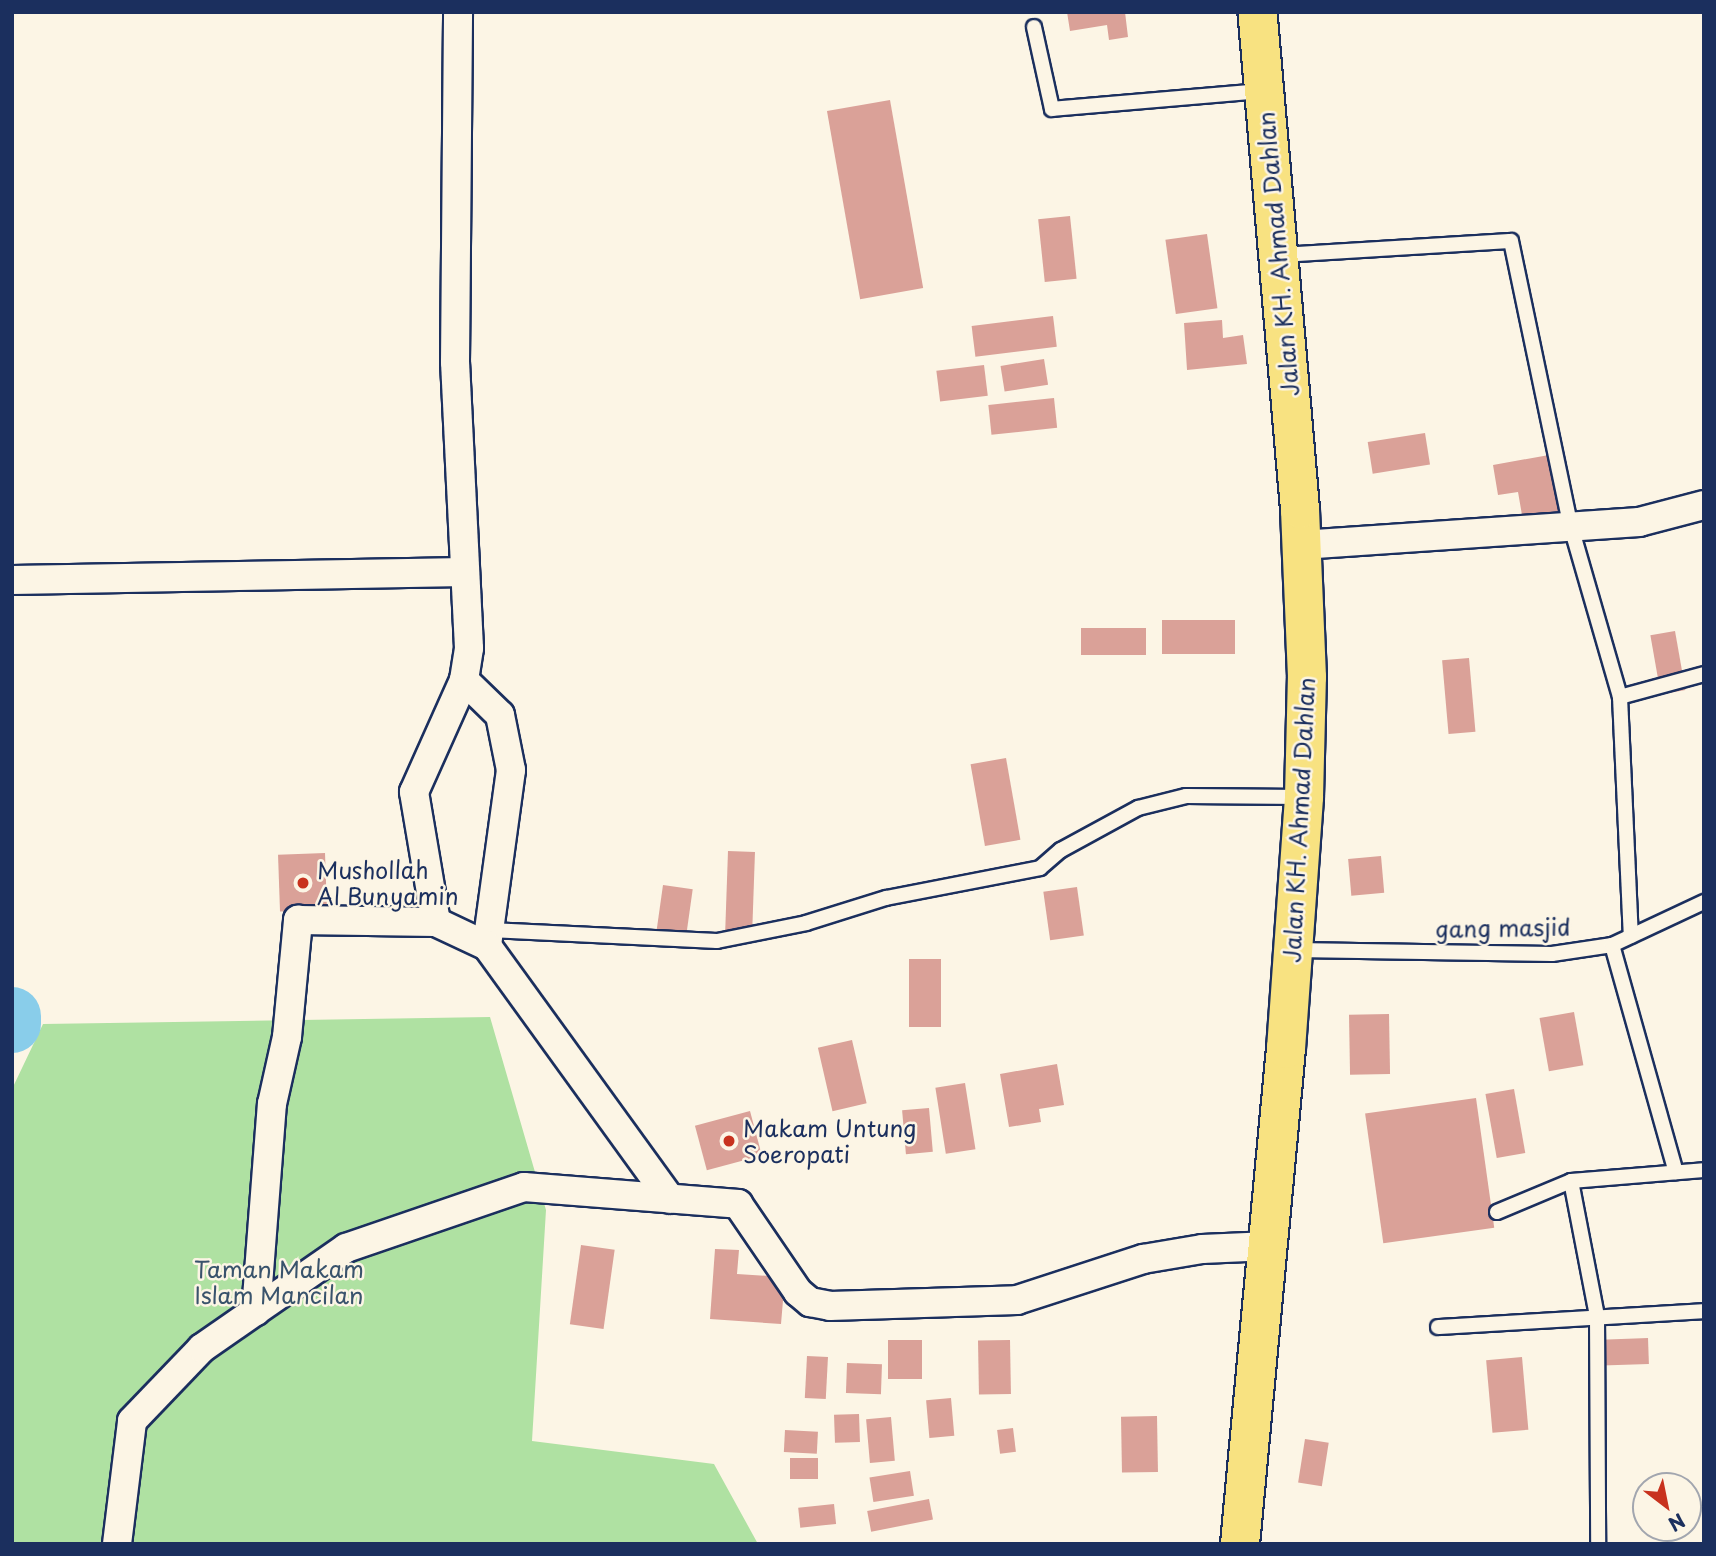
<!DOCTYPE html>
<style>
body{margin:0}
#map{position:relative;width:1716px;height:1556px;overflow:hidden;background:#fcf5e5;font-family:"Playpen Sans",sans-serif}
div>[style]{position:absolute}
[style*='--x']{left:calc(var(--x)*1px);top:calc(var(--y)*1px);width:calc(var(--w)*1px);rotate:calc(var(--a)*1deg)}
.green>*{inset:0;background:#afe1a2}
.river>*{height:58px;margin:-29px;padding:0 29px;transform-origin:29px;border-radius:29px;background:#89cdea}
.building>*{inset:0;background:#daa198;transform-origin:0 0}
.roads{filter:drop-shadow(2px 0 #1b2f5e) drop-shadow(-2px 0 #1b2f5e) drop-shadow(0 2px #1b2f5e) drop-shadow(0 -2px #1b2f5e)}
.lane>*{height:14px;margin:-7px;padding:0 7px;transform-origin:7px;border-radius:7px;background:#fcf5e5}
.street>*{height:28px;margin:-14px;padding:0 14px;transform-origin:14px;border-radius:14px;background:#fcf5e5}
.primary>*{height:38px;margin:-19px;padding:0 19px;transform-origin:19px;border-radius:19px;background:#f8e281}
.dots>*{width:19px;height:19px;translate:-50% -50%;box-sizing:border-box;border:4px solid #fcf5e5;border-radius:50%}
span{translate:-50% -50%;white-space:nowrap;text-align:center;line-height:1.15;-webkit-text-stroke:5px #fcf5e5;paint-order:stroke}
.street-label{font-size:23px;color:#1b2f5e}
.poi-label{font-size:23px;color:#1b2f5e}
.left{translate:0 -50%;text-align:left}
.park-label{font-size:23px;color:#39536c}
.frame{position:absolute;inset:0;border:14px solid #1b2f5e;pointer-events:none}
.north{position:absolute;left:1632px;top:1472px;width:70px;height:70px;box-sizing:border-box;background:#fcf5e5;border:2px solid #a2a6af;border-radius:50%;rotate:148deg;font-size:19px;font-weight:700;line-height:28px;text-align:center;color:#1b2f5e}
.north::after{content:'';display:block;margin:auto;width:24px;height:32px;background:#c8321e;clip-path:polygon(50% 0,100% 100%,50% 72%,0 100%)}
</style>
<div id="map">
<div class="green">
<div style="clip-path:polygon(490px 1017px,546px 1210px,532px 1441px,714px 1464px,758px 1544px,12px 1544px,12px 1089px,43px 1024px)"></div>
</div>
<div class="river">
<div style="--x:12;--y:1016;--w:8;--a:90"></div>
</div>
<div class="building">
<div style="clip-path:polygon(1067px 12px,1125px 12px,1128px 37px,1109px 40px,1107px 25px,1070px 31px)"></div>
<div style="left:890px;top:100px;width:191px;height:64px;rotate:80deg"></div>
<div style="left:1070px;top:216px;width:63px;height:32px;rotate:84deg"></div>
<div style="left:1207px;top:234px;width:75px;height:42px;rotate:82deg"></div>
<div style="left:1053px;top:316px;width:31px;height:82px;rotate:83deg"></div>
<div style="clip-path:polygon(1222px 320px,1223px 338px,1243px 335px,1247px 364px,1187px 370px,1184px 323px)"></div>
<div style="left:1044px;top:359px;width:26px;height:44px;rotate:81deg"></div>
<div style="left:984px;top:365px;width:31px;height:48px;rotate:83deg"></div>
<div style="left:1054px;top:398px;width:30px;height:66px;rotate:84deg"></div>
<div style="left:1425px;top:433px;width:32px;height:58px;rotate:81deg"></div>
<div style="clip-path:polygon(1549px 455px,1563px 532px,1526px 538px,1518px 492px,1498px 495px,1493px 465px)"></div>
<div style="left:1162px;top:620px;width:73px;height:34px"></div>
<div style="left:1081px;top:628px;width:65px;height:27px"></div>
<div style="left:1675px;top:631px;width:60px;height:25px;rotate:80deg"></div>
<div style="left:1469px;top:658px;width:74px;height:27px;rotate:85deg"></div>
<div style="left:1006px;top:758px;width:83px;height:36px;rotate:80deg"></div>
<div style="left:728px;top:851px;width:27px;height:79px;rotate:2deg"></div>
<div style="left:325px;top:853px;width:57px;height:47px;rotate:88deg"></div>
<div style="left:1381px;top:856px;width:37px;height:33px;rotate:85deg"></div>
<div style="left:663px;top:885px;width:30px;height:50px;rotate:8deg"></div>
<div style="left:1077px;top:887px;width:49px;height:34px;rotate:82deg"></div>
<div style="left:909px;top:959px;width:32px;height:68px"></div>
<div style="left:1574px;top:1012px;width:54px;height:35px;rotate:80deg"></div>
<div style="left:1389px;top:1014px;width:60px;height:40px;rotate:89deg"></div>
<div style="left:852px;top:1040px;width:65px;height:35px;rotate:77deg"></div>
<div style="clip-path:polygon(1057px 1064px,1064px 1105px,1039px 1109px,1041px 1122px,1009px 1127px,1000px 1074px)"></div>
<div style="left:965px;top:1083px;width:67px;height:30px;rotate:81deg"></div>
<div style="left:1514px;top:1089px;width:65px;height:29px;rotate:80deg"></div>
<div style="left:1476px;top:1098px;width:131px;height:112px;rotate:82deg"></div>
<div style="left:929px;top:1108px;width:44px;height:27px;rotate:85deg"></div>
<div style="left:750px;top:1111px;width:46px;height:57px;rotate:75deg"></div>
<div style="left:581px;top:1245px;width:34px;height:80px;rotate:8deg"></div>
<div style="clip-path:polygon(715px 1249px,739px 1250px,737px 1274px,785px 1277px,781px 1324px,710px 1319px)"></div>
<div style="left:1648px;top:1338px;width:26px;height:47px;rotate:88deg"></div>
<div style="left:922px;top:1340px;width:39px;height:34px;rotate:90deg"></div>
<div style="left:1010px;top:1340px;width:54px;height:32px;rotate:89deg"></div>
<div style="left:807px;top:1356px;width:21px;height:42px;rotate:3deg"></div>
<div style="left:1522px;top:1357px;width:73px;height:36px;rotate:85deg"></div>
<div style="left:847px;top:1363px;width:35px;height:30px;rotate:2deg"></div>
<div style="left:951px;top:1398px;width:38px;height:25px;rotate:85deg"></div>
<div style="left:859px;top:1414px;width:28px;height:25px;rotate:88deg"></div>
<div style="left:1157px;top:1416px;width:56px;height:36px;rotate:89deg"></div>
<div style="left:891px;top:1417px;width:44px;height:25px;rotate:85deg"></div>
<div style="left:1013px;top:1428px;width:24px;height:16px;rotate:83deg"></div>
<div style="left:785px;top:1430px;width:33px;height:22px;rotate:3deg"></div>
<div style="left:1305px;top:1439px;width:24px;height:44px;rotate:9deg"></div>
<div style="left:818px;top:1458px;width:21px;height:28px;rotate:90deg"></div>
<div style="left:910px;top:1471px;width:25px;height:41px;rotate:81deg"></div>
<div style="left:929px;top:1499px;width:21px;height:63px;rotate:79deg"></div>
<div style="left:834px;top:1504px;width:20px;height:36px;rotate:84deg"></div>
</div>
<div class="roads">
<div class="lane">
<div style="--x:1034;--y:27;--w:84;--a:77.6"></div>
<div style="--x:1052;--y:109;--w:212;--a:-4.9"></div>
<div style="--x:1280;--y:255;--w:231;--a:-3.5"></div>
<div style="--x:1511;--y:241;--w:292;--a:78.2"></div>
<div style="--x:1571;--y:527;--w:177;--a:73.9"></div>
<div style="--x:1620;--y:697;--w:239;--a:87.4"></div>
<div style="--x:1620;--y:697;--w:87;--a:-15.3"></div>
<div style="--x:490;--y:930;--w:227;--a:2.8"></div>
<div style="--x:717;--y:941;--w:91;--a:-11.4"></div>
<div style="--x:806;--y:923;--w:84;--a:-17.4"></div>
<div style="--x:886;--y:898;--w:157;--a:-11"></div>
<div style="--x:1040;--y:868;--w:28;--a:-41"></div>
<div style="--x:1061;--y:850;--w:88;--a:-28.6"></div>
<div style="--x:1138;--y:808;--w:49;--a:-14"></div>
<div style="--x:1186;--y:796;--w:117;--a:0.5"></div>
<div style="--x:1612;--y:945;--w:236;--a:74.3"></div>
<div style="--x:1295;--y:950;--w:257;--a:0.9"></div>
<div style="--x:1552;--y:954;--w:61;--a:-8.5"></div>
<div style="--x:1612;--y:945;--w:102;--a:-25.1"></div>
<div style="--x:1571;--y:1181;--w:137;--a:79.1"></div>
<div style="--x:1597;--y:1316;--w:228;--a:89.7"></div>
<div style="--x:1497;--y:1212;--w:80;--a:-22.7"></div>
<div style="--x:1571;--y:1181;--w:133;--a:-4.7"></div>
<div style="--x:1438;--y:1327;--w:266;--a:-3.4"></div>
</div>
<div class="street">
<div style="--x:1301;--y:545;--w:339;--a:-3.9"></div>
<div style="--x:1639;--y:522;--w:67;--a:-14.7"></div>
<div style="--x:12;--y:580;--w:453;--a:-1"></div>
<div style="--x:464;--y:680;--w:50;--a:44.2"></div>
<div style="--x:500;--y:715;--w:56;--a:78.7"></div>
<div style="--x:511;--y:770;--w:178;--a:97.8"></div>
<div style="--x:487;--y:946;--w:312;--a:54.1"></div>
<div style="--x:436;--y:922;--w:132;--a:-99.6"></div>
<div style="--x:414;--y:792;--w:123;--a:-65.9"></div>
<div style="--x:464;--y:680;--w:32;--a:-81"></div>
<div style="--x:469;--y:648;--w:286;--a:-92.8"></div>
<div style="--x:455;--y:362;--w:350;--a:-89.5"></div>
<div style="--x:256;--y:1311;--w:208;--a:-85.6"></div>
<div style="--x:272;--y:1104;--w:69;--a:-77.4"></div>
<div style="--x:287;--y:1037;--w:118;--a:-84.6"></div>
<div style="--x:298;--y:920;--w:138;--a:0.8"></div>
<div style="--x:436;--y:922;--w:56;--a:25.2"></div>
<div style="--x:117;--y:1544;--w:124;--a:-83"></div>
<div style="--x:132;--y:1421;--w:101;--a:-46.2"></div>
<div style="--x:202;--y:1348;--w:175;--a:-34.8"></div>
<div style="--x:346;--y:1248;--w:188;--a:-18.9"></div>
<div style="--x:524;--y:1187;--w:215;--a:4.5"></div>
<div style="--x:738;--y:1204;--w:107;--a:55.7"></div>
<div style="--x:798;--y:1292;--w:16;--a:40"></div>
<div style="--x:810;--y:1302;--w:20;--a:11"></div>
<div style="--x:830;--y:1306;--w:187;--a:-1.8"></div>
<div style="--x:1017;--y:1300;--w:133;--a:-18"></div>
<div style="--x:1143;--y:1259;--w:60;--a:-9.6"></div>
<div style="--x:1202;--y:1249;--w:68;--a:-2.5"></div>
</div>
<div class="primary">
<div style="--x:1240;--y:1544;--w:497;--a:-84.7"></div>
<div style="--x:1286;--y:1049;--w:253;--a:-85.9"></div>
<div style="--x:1304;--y:797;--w:120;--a:-88.6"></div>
<div style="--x:1307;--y:677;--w:168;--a:-92.4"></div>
<div style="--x:1300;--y:509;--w:499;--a:-94.9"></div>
</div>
</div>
<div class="dots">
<div style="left:303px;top:883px;background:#c8321e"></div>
<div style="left:729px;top:1141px;background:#c8321e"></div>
</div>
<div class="street-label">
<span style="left:1278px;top:254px;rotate:-95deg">Jalan KH. Ahmad Dahlan</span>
<span style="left:1299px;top:820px;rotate:-87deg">Jalan KH. Ahmad Dahlan</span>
<span style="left:1503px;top:928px;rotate:-1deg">gang masjid</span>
</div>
<div class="poi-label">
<span class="left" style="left:317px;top:883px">Mushollah<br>Al Bunyamin</span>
<span class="left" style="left:743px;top:1141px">Makam Untung<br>Soeropati</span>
</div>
<div class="park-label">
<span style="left:279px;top:1282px">Taman Makam<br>Islam Mancilan</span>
</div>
<div class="frame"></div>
<div class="north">N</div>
</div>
